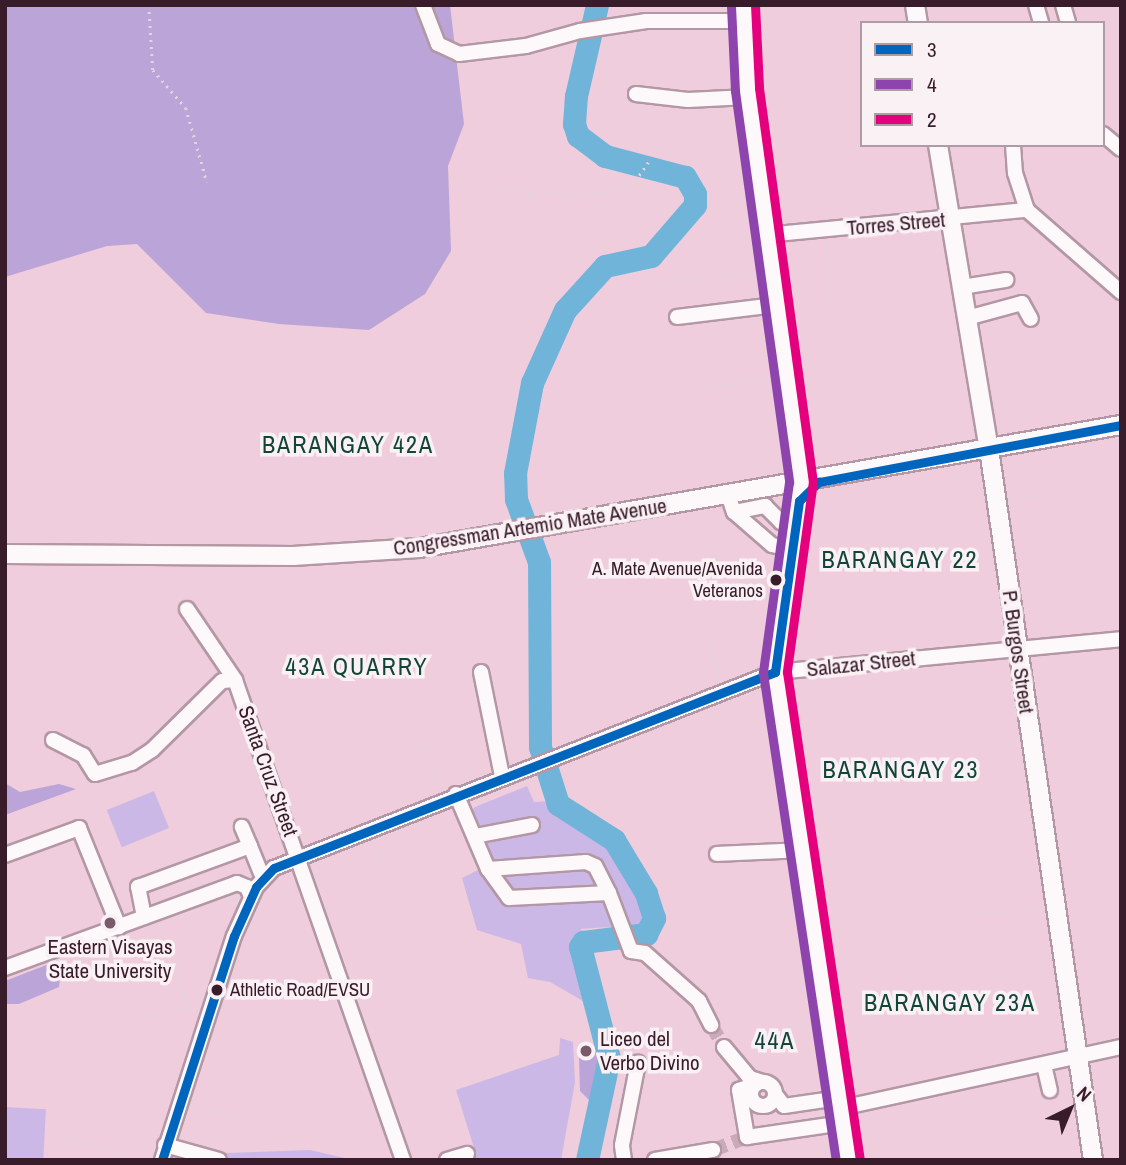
<!DOCTYPE html>
<style>
body{margin:0}
#map{position:relative;width:1126px;height:1165px;overflow:hidden;background:#efcddc;font-family:"Archivo Narrow",sans-serif}
div>[style]{position:absolute}
[style*='--x']{left:calc(var(--x)*1px);top:calc(var(--y)*1px);width:calc(var(--w)*1px);rotate:calc(var(--a)*1deg)}
.green>*{inset:0;background:#ccb8e6;transform-origin:0 0}
.forest>*{inset:0;background:#bba4d8}
.river>*{height:23px;margin:-11.5px;padding:0 11.5px;transform-origin:11.5px;border-radius:11.5px;background:#70b4d9}
.minor-tunnel>*{height:14px;margin-top:-7px;transform-origin:0;background:repeating-linear-gradient(90deg,#cbaab8 0 14px,transparent 0 21px)}
.path>*{height:2.5px;margin-top:-1.25px;transform-origin:0;background:repeating-linear-gradient(90deg,#e1d6da 0 2px,transparent 0 7px)}
.path>.ring{margin:-1.25px;padding:0;box-sizing:content-box;background:none;border:2.5px solid #e1d6da;border-radius:50%}
.roads{filter:drop-shadow(2px 0 #b497a4) drop-shadow(-2px 0 #b497a4) drop-shadow(0 2px #b497a4) drop-shadow(0 -2px #b497a4)}
.minor>*{height:14px;margin:-7px;padding:0 7px;transform-origin:7px;border-radius:7px;background:#fdf8fa}
.minor>.ring{margin:-7px;padding:0;box-sizing:content-box;background:none;border:14px solid #fdf8fa;border-radius:50%}
.major>*{height:18px;margin:-9px;padding:0 9px;transform-origin:9px;border-radius:9px;background:#fdf8fa}
.bus-1>*{height:9px;margin:-4.5px;padding:0 4.5px;transform-origin:4.5px;border-radius:4.5px;background:#0065bd}
.bus-2>*{height:9px;margin:-4.5px;padding:0 4.5px;transform-origin:4.5px;border-radius:4.5px;background:#8e44ad}
.bus-3>*{height:9px;margin:-4.5px;padding:0 4.5px;transform-origin:4.5px;border-radius:4.5px;background:#e5007d}
.dots>*{width:19px;height:19px;translate:-50% -50%;box-sizing:border-box;border:4px solid #faf1f5;border-radius:50%}
span{translate:-50% -50%;white-space:nowrap;text-align:center;line-height:1.15;-webkit-text-stroke:7px #faf1f5;paint-order:stroke}
.bus-label{font-size:19px;color:#391c2a}
.right{translate:-100% -50%;text-align:right}
.left{translate:0 -50%;text-align:left}
.street-label{font-size:21px;color:#391c2a}
.poi-label{font-size:21px;color:#391c2a}
.quarter-label{font-size:24px;color:#124537;letter-spacing:2px}
.frame{position:absolute;inset:0;border:7px solid #391c2a;pointer-events:none}
.legend{position:absolute;left:860px;top:21px;width:245px;height:126px;box-sizing:border-box;background:#faf1f5;border:2px solid #ad9ca4;margin:0;padding:9px 12px;list-style:none;font-size:21px;color:#391c2a}
.legend li{display:flex;align-items:center;gap:14px;height:35px}
.legend b{width:35px;border:2px solid #ad9ca4}
.north{position:absolute;left:1035px;top:1074px;width:70px;height:70px;-webkit-text-stroke:5px #faf1f5;paint-order:stroke;rotate:43deg;font-size:19px;font-weight:700;line-height:28px;text-align:center;color:#391c2a}
.north::after{content:'';display:block;margin:auto;width:24px;height:32px;background:#391c2a;clip-path:polygon(50% 0,100% 100%,50% 72%,0 100%)}
</style>
<div id="map">
<div class="green">
<div style="clip-path:polygon(527px 786px,534px 802px,550px 801px,597px 834px,646px 910px,641px 925px,580px 929px,595px 938px,583px 1001px,550px 982px,528px 978px,521px 944px,477px 930px,462px 878px,484px 867px,467px 816px,475px 807px)"></div>
<div style="left:154px;top:791px;width:40px;height:51px;rotate:68deg"></div>
<div style="clip-path:polygon(560px 1038px,573px 1042px,575px 1082px,561px 1160px,466px 1160px,464px 1153px,474px 1148px,456px 1090px,559px 1055px)"></div>
<div style="left:5px;top:1107px;width:41px;height:53px;rotate:3deg"></div>
<div style="clip-path:polygon(181px 1142px,226px 1153px,310px 1150px,353px 1160px,176px 1160px)"></div>
</div>
<div class="forest">
<div style="clip-path:polygon(5px 5px,450px 5px,464px 124px,448px 166px,451px 251px,425px 294px,369px 330px,279px 324px,206px 313px,137px 244px,107px 246px,5px 277px)"></div>
<div style="clip-path:polygon(5px 783px,20px 792px,59px 784px,76px 789px,5px 815px)"></div>
<div style="clip-path:polygon(54px 962px,60px 978px,59px 987px,19px 1004px,5px 1004px,5px 981px)"></div>
<div style="clip-path:polygon(600px 1046px,609px 1047px,613px 1056px,598px 1102px,595px 1142px,579px 1153px,590px 1101px,580px 1091px,579px 1058px,580px 1051px)"></div>
</div>
<div class="river">
<div style="--x:587;--y:1160;--w:104;--a:-77.8"></div>
<div style="--x:609;--y:1058;--w:115;--a:-104.6"></div>
<div style="--x:580;--y:947;--w:6;--a:-59"></div>
<div style="--x:583;--y:942;--w:64;--a:-7.2"></div>
<div style="--x:646;--y:934;--w:18;--a:-63"></div>
<div style="--x:654;--y:918;--w:26;--a:-108"></div>
<div style="--x:646;--y:893;--w:62;--a:-121.1"></div>
<div style="--x:614;--y:840;--w:67;--a:-147.3"></div>
<div style="--x:558;--y:804;--w:60;--a:-107.5"></div>
<div style="--x:540;--y:747;--w:185;--a:-90.3"></div>
<div style="--x:539;--y:562;--w:67;--a:-110.1"></div>
<div style="--x:516;--y:499;--w:26;--a:-92"></div>
<div style="--x:515;--y:473;--w:92;--a:-79.3"></div>
<div style="--x:532;--y:383;--w:80;--a:-65.7"></div>
<div style="--x:565;--y:310;--w:59;--a:-47.7"></div>
<div style="--x:605;--y:266;--w:47;--a:-12.3"></div>
<div style="--x:651;--y:256;--w:67;--a:-49.2"></div>
<div style="--x:695;--y:205;--w:11;--a:-90"></div>
<div style="--x:695;--y:194;--w:20;--a:-120"></div>
<div style="--x:685;--y:177;--w:83;--a:-165.3"></div>
<div style="--x:605;--y:156;--w:34;--a:-143"></div>
<div style="--x:578;--y:136;--w:13;--a:-108"></div>
<div style="--x:574;--y:124;--w:28;--a:-86"></div>
<div style="--x:576;--y:96;--w:93;--a:-77"></div>
</div>
<div class="minor-tunnel">
<div style="--x:711;--y:1025;--w:26;--a:59"></div>
<div style="--x:713;--y:1150;--w:33;--a:-21"></div>
</div>
<div class="path">
<div style="--x:149;--y:5;--w:65;--a:86.5"></div>
<div style="--x:153;--y:70;--w:50;--a:49"></div>
<div style="--x:186;--y:108;--w:77;--a:74.2"></div>
<div style="--x:500;--y:185;--w:30;--a:17"></div>
<div style="--x:529;--y:194;--w:76;--a:-0.8"></div>
<div style="--x:605;--y:193;--w:32;--a:-22"></div>
<div style="--x:635;--y:181;--w:24;--a:-55"></div>
<div style="--x:826;--y:240;--w:57;--a:88"></div>
<div style="--x:657;--y:284;--w:101;--a:-6.3"></div>
<div style="--x:647;--y:386;--w:72;--a:0"></div>
<div style="--x:719;--y:386;--w:54;--a:-7.4"></div>
<div style="--x:1010;--y:499;--w:34;--a:-8"></div>
<div style="--x:715;--y:585;--w:61;--a:-7.6"></div>
<div style="--x:709;--y:636;--w:45;--a:78.4"></div>
<div style="--x:419;--y:742;--w:51;--a:66.9"></div>
<div style="--x:470;--y:768;--w:8;--a:60"></div>
<div style="--x:308;--y:791;--w:46;--a:69.6"></div>
<div style="--x:80;--y:814;--w:21;--a:-31"></div>
<div style="--x:374;--y:843;--w:43;--a:68.2"></div>
<div style="--x:68;--y:870;--w:4;--a:-117"></div>
<div style="--x:66;--y:866;--w:13;--a:-23"></div>
<div class="ring" style="left:228px;top:893px;width:9.5px;height:9.5px"></div>
<div style="--x:970;--y:913;--w:74;--a:-2.3"></div>
<div style="--x:353;--y:982;--w:18;--a:-6"></div>
<div style="--x:151;--y:1016;--w:38;--a:-14"></div>
<div style="--x:188;--y:1007;--w:86;--a:-109.1"></div>
<div style="--x:788;--y:1024;--w:26;--a:-2"></div>
<div style="--x:194;--y:1106;--w:52;--a:17.7"></div>
<div style="--x:58;--y:1135;--w:65;--a:17"></div>
</div>
<div class="roads">
<div class="minor">
<div style="--x:423;--y:5;--w:42;--a:69"></div>
<div style="--x:438;--y:44;--w:23;--a:25"></div>
<div style="--x:459;--y:54;--w:67;--a:-6.8"></div>
<div style="--x:526;--y:46;--w:56;--a:-15.5"></div>
<div style="--x:580;--y:31;--w:67;--a:-8.6"></div>
<div style="--x:646;--y:21;--w:97;--a:0"></div>
<div style="--x:1036;--y:5;--w:19;--a:74"></div>
<div style="--x:1063;--y:5;--w:19;--a:74"></div>
<div style="--x:636;--y:94;--w:52;--a:6.6"></div>
<div style="--x:688;--y:100;--w:60;--a:-2.9"></div>
<div style="--x:1103;--y:134;--w:23;--a:40"></div>
<div style="--x:1013;--y:145;--w:28;--a:86"></div>
<div style="--x:1015;--y:173;--w:39;--a:72"></div>
<div style="--x:1027;--y:210;--w:125;--a:41.1"></div>
<div style="--x:765;--y:235;--w:263;--a:-5.5"></div>
<div style="--x:962;--y:287;--w:45;--a:-9"></div>
<div style="--x:677;--y:317;--w:99;--a:-7"></div>
<div style="--x:967;--y:318;--w:57;--a:-15.3"></div>
<div style="--x:1022;--y:303;--w:18;--a:61"></div>
<div style="--x:728;--y:494;--w:19;--a:72"></div>
<div style="--x:734;--y:512;--w:50;--a:41"></div>
<div style="--x:772;--y:545;--w:21;--a:14"></div>
<div style="--x:734;--y:512;--w:32;--a:-11"></div>
<div style="--x:765;--y:506;--w:23;--a:45"></div>
<div style="--x:781;--y:522;--w:15;--a:16"></div>
<div style="--x:187;--y:609;--w:86;--a:55.9"></div>
<div style="--x:481;--y:672;--w:106;--a:78.6"></div>
<div style="--x:53;--y:740;--w:34;--a:27"></div>
<div style="--x:83;--y:755;--w:22;--a:58"></div>
<div style="--x:95;--y:774;--w:39;--a:-17"></div>
<div style="--x:132;--y:763;--w:24;--a:-33"></div>
<div style="--x:152;--y:750;--w:98;--a:-44.6"></div>
<div style="--x:222;--y:681;--w:13;--a:-4"></div>
<div style="--x:235;--y:680;--w:509;--a:70.71"></div>
<div style="--x:456;--y:794;--w:82;--a:66.9"></div>
<div style="--x:488;--y:869;--w:36;--a:54"></div>
<div style="--x:509;--y:898;--w:100;--a:-2.9"></div>
<div style="--x:609;--y:893;--w:30;--a:-117"></div>
<div style="--x:595;--y:866;--w:10;--a:-156"></div>
<div style="--x:586;--y:862;--w:98;--a:175.9"></div>
<div style="--x:475;--y:836;--w:58;--a:-10.9"></div>
<div style="--x:250;--y:846;--w:29;--a:68"></div>
<div style="--x:717;--y:854;--w:85;--a:-2.7"></div>
<div style="--x:5;--y:855;--w:79;--a:-20"></div>
<div style="--x:79;--y:828;--w:107;--a:68"></div>
<div style="--x:609;--y:893;--w:62;--a:69.2"></div>
<div style="--x:631;--y:951;--w:14;--a:8"></div>
<div style="--x:645;--y:953;--w:72;--a:41.6"></div>
<div style="--x:699;--y:1001;--w:27;--a:63"></div>
<div style="--x:144;--y:917;--w:31;--a:-101"></div>
<div style="--x:138;--y:887;--w:119;--a:-20.1"></div>
<div style="--x:250;--y:846;--w:21;--a:-113"></div>
<div style="--x:5;--y:968;--w:247;--a:-20.1"></div>
<div style="--x:237;--y:883;--w:11;--a:22"></div>
<div style="--x:247;--y:887;--w:11;--a:68"></div>
<div style="--x:724;--y:1047;--w:40;--a:50"></div>
<div style="--x:750;--y:1078;--w:14;--a:17"></div>
<div style="--x:1044;--y:1065;--w:26;--a:77"></div>
<div class="ring" style="left:751px;top:1082px;width:10px;height:10px"></div>
<div style="--x:756;--y:1084;--w:18;--a:161"></div>
<div style="--x:739;--y:1090;--w:48;--a:80.3"></div>
<div style="--x:747;--y:1137;--w:97;--a:-8.3"></div>
<div style="--x:775;--y:1094;--w:15;--a:53"></div>
<div style="--x:784;--y:1106;--w:56;--a:-8.3"></div>
<div style="--x:841;--y:1108;--w:287;--a:-12.3"></div>
<div style="--x:165;--y:1145;--w:56;--a:15.5"></div>
<div style="--x:162;--y:1160;--w:235;--a:-72.2"></div>
<div style="--x:234;--y:936;--w:54;--a:-65.8"></div>
<div style="--x:256;--y:887;--w:26;--a:-47"></div>
<div style="--x:274;--y:868;--w:538;--a:-21.37"></div>
<div style="--x:775;--y:672;--w:348;--a:-5.4"></div>
<div style="--x:447;--y:1160;--w:21;--a:-17"></div>
<div style="--x:624;--y:1160;--w:15;--a:-98"></div>
<div style="--x:622;--y:1145;--w:84;--a:-79"></div>
<div style="--x:655;--y:1160;--w:59;--a:-9.8"></div>
</div>
<div class="major">
<div style="--x:743;--y:5;--w:84;--a:87.3"></div>
<div style="--x:747;--y:89;--w:397;--a:82.2"></div>
<div style="--x:801;--y:482;--w:192;--a:97.8"></div>
<div style="--x:775;--y:672;--w:493;--a:81.5"></div>
<div style="--x:915;--y:5;--w:18;--a:81"></div>
<div style="--x:938;--y:145;--w:308;--a:80.5"></div>
<div style="--x:989;--y:449;--w:719;--a:81.68"></div>
<div style="--x:5;--y:554;--w:288;--a:0.4"></div>
<div style="--x:293;--y:556;--w:126;--a:-3.6"></div>
<div style="--x:419;--y:548;--w:713;--a:-9.94"></div>
</div>
</div>
<div class="bus-1">
<div style="--x:162;--y:1160;--w:235;--a:-72.2"></div>
<div style="--x:234;--y:936;--w:54;--a:-65.8"></div>
<div style="--x:256;--y:887;--w:26;--a:-47"></div>
<div style="--x:274;--y:868;--w:538;--a:-21.37"></div>
<div style="--x:775;--y:672;--w:173;--a:-82"></div>
<div style="--x:799;--y:501;--w:28;--a:-44"></div>
<div style="--x:819;--y:482;--w:307;--a:-10.7"></div>
</div>
<div class="bus-2">
<div style="--x:731;--y:6;--w:85;--a:87.3"></div>
<div style="--x:735;--y:91;--w:395;--a:82.1"></div>
<div style="--x:789;--y:482;--w:193;--a:97.8"></div>
<div style="--x:763;--y:673;--w:492;--a:81.5"></div>
</div>
<div class="bus-3">
<div style="--x:755;--y:5;--w:83;--a:87.2"></div>
<div style="--x:759;--y:88;--w:397;--a:82.2"></div>
<div style="--x:813;--y:481;--w:193;--a:97.8"></div>
<div style="--x:787;--y:672;--w:491;--a:81.5"></div>
</div>
<div class="dots">
<div style="left:776px;top:580px;background:#391c2a"></div>
<div style="left:110px;top:923px;background:#795a68"></div>
<div style="left:217px;top:990px;background:#391c2a"></div>
<div style="left:586px;top:1051px;background:#795a68"></div>
</div>
<div class="bus-label">
<span class="right" style="left:763px;top:580px">A. Mate Avenue/Avenida<br>Veteranos</span>
<span class="left" style="left:230px;top:990px">Athletic Road/EVSU</span>
</div>
<div class="street-label">
<span style="left:896px;top:224px;rotate:-5deg">Torres Street</span>
<span style="left:530px;top:527px;rotate:-9deg">Congressman Artemio Mate Avenue</span>
<span style="left:1018px;top:652px;rotate:82deg">P. Burgos Street</span>
<span style="left:861px;top:664px;rotate:-6deg">Salazar Street</span>
<span style="left:268px;top:771px;rotate:70deg">Santa Cruz Street</span>
</div>
<div class="poi-label">
<span style="left:110px;top:959px">Eastern Visayas<br>State University</span>
<span class="left" style="left:600px;top:1051px">Liceo del<br>Verbo Divino</span>
</div>
<div class="quarter-label">
<span style="left:348px;top:445px">BARANGAY 42A</span>
<span style="left:900px;top:560px">BARANGAY 22</span>
<span style="left:357px;top:667px">43A QUARRY</span>
<span style="left:901px;top:770px">BARANGAY 23</span>
<span style="left:950px;top:1003px">BARANGAY 23A</span>
<span style="left:775px;top:1041px">44A</span>
</div>
<div class="frame"></div>
<ul class="legend">
<li><b style="height:9px;background:#0065bd"></b>3</li>
<li><b style="height:9px;background:#8e44ad"></b>4</li>
<li><b style="height:9px;background:#e5007d"></b>2</li>
</ul>
<div class="north">N</div>
</div>
